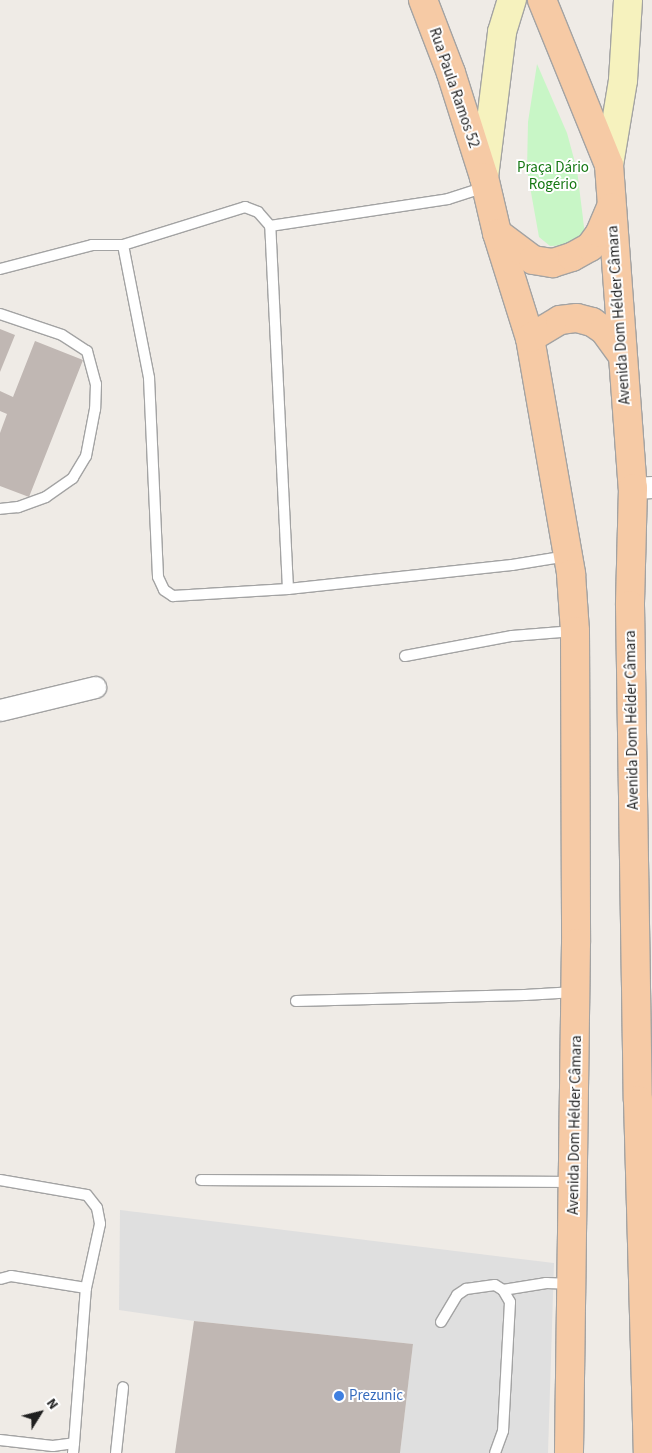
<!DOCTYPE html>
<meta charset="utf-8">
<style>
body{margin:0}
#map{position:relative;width:652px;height:1453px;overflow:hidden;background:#efebe6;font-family:"Source Sans 3",sans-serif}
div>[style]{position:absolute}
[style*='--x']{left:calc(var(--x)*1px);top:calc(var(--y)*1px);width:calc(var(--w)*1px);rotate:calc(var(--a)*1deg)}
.park>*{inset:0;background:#c8f6c6}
.parking>*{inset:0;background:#dfdfdf}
.building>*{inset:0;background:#c0b7b3}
.roads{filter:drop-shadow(1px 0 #a3a3a3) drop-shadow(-1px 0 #a3a3a3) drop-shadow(0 1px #a3a3a3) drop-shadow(0 -1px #a3a3a3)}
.service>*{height:10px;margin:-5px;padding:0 5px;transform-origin:5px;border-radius:5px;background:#fff}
.minor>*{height:21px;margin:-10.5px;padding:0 10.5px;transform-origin:10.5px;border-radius:10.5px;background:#fff}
.secondary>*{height:28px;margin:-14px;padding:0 14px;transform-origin:14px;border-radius:14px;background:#f6f2be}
.primary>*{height:28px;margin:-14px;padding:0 14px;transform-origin:14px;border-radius:14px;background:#f6caa5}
.dots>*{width:14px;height:14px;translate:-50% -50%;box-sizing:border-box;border:2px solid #fff;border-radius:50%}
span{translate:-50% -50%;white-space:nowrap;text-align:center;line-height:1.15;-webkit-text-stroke:4px #fff;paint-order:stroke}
.street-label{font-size:15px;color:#1f1f1f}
.park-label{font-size:15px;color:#157813}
.shop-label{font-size:15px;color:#366cbe}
.left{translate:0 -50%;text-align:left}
.north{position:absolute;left:15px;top:1388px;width:50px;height:50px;-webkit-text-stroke:4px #fff;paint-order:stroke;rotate:54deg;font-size:14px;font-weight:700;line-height:20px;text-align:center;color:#1f1f1f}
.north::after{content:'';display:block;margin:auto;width:18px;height:22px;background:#1f1f1f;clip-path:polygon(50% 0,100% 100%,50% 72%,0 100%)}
</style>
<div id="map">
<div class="park">
<div style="clip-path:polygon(537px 64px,567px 133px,577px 170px,585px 235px,575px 245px,550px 246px,539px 237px,527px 170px,528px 122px)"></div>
</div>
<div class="parking">
<div style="clip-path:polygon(120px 1210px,554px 1263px,548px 1453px,400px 1453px,413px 1344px,194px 1321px,119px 1310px)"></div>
</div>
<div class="building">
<div style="clip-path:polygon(0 329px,15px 335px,0 372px)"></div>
<div style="clip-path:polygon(35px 341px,83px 360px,29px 497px,0 486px,0 433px,7px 414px,0 411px,0 391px,13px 397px)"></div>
<div style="clip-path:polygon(194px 1321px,413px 1344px,400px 1453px,175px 1453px)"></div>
</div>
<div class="roads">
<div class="service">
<div style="--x:123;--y:245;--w:136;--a:78.9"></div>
<div style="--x:149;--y:378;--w:199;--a:87.4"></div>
<div style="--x:158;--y:577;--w:14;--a:65"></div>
<div style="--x:164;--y:590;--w:11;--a:34"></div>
<div style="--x:173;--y:596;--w:115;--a:-3.5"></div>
<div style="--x:288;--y:589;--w:225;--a:-6.1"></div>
<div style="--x:512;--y:565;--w:56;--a:-9.3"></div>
<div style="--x:0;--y:269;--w:95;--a:-14.6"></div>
<div style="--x:92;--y:245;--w:31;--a:0"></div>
<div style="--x:123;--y:245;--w:128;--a:-17.3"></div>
<div style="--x:245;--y:207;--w:14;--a:21"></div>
<div style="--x:258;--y:212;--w:18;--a:49"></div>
<div style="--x:0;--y:314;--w:65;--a:18.7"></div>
<div style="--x:62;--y:335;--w:30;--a:33"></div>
<div style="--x:87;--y:351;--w:34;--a:75"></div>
<div style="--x:96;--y:384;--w:25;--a:92"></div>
<div style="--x:95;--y:409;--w:48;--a:100.8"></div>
<div style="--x:86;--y:456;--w:26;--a:121"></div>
<div style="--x:73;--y:478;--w:33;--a:145"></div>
<div style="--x:46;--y:497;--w:30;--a:160"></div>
<div style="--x:18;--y:507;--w:18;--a:174"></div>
<div style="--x:288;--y:589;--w:363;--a:-92.8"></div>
<div style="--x:270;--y:226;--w:180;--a:-8.6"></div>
<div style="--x:448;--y:199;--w:40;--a:-18"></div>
<div style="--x:405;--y:656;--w:109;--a:-10.6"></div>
<div style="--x:512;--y:636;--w:62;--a:-4.6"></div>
<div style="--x:296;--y:1001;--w:229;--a:-1.5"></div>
<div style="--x:525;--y:995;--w:50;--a:-3.4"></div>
<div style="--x:0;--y:1180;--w:88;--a:9.8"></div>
<div style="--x:87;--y:1195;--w:16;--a:52"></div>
<div style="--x:97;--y:1208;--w:16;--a:79"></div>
<div style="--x:100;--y:1224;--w:66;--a:102.3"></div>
<div style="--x:86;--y:1288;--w:76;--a:-170.9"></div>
<div style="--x:11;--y:1276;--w:11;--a:165"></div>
<div style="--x:201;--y:1180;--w:370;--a:0.3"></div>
<div style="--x:503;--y:1290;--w:44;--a:-9.2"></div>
<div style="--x:546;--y:1283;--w:25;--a:2"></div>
<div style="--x:441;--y:1322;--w:31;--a:-59"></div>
<div style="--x:457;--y:1295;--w:11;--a:-34"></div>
<div style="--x:466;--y:1289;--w:29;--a:-8"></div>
<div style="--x:495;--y:1285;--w:9;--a:32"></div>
<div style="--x:503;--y:1290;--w:14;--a:60"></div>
<div style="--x:510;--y:1302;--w:129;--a:93.1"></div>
<div style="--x:503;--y:1431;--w:23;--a:110"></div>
<div style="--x:0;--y:1440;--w:53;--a:6.5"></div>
<div style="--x:53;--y:1446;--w:21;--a:-8"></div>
<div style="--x:74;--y:1443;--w:155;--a:-85.6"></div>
<div style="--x:73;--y:1453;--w:10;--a:-84"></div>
<div style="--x:116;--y:1453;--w:66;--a:-83.9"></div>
</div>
<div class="minor">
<div style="--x:633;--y:488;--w:19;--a:-3"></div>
<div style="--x:0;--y:710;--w:98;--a:-13.6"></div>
</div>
<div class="secondary">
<div style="--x:609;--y:165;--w:86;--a:-80.6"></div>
<div style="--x:623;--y:80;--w:80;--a:-86.4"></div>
<div style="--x:484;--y:177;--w:146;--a:-82.9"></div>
<div style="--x:502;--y:32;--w:34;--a:-73"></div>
</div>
<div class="primary">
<div style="--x:423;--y:0;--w:78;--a:69"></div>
<div style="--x:451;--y:73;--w:109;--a:72.4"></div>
<div style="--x:484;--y:177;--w:57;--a:76.9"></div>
<div style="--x:497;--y:233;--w:110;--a:72.6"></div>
<div style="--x:530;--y:338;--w:240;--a:80.1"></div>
<div style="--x:571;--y:574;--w:57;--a:86"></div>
<div style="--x:575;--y:631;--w:312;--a:89.8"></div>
<div style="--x:576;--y:943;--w:510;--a:90.79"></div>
<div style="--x:542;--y:0;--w:178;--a:67.9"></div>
<div style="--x:609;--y:165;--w:324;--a:85.8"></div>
<div style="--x:633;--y:488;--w:117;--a:91.5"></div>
<div style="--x:630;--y:605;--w:495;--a:89.1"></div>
<div style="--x:638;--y:1100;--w:353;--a:88.4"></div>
<div style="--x:497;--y:233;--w:45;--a:36.9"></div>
<div style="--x:533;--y:260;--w:20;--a:9"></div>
<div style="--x:553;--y:263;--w:20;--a:-18"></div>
<div style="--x:572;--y:257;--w:21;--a:-29"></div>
<div style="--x:590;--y:247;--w:17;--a:-54"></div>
<div style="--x:600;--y:233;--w:28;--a:-67"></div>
<div style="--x:530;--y:338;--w:35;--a:-31"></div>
<div style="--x:560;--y:320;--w:17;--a:-7"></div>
<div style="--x:577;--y:318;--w:16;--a:15"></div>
<div style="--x:592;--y:322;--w:14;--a:34"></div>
<div style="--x:604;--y:330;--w:29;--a:54"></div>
</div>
</div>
<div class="dots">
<div style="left:339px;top:1396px;background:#3f7fe0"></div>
</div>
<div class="street-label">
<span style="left:454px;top:88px;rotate:71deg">Rua Paula Ramos 52</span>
<span style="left:619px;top:315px;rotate:-94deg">Avenida Dom Hélder Câmara</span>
<span style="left:632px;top:720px;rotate:-91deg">Avenida Dom Hélder Câmara</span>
<span style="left:575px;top:1125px;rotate:-89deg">Avenida Dom Hélder Câmara</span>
</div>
<div class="park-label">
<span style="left:553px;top:176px">Praça Dário<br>Rogério</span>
</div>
<div class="shop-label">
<span class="left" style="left:349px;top:1396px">Prezunic</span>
</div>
<div class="north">N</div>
</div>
